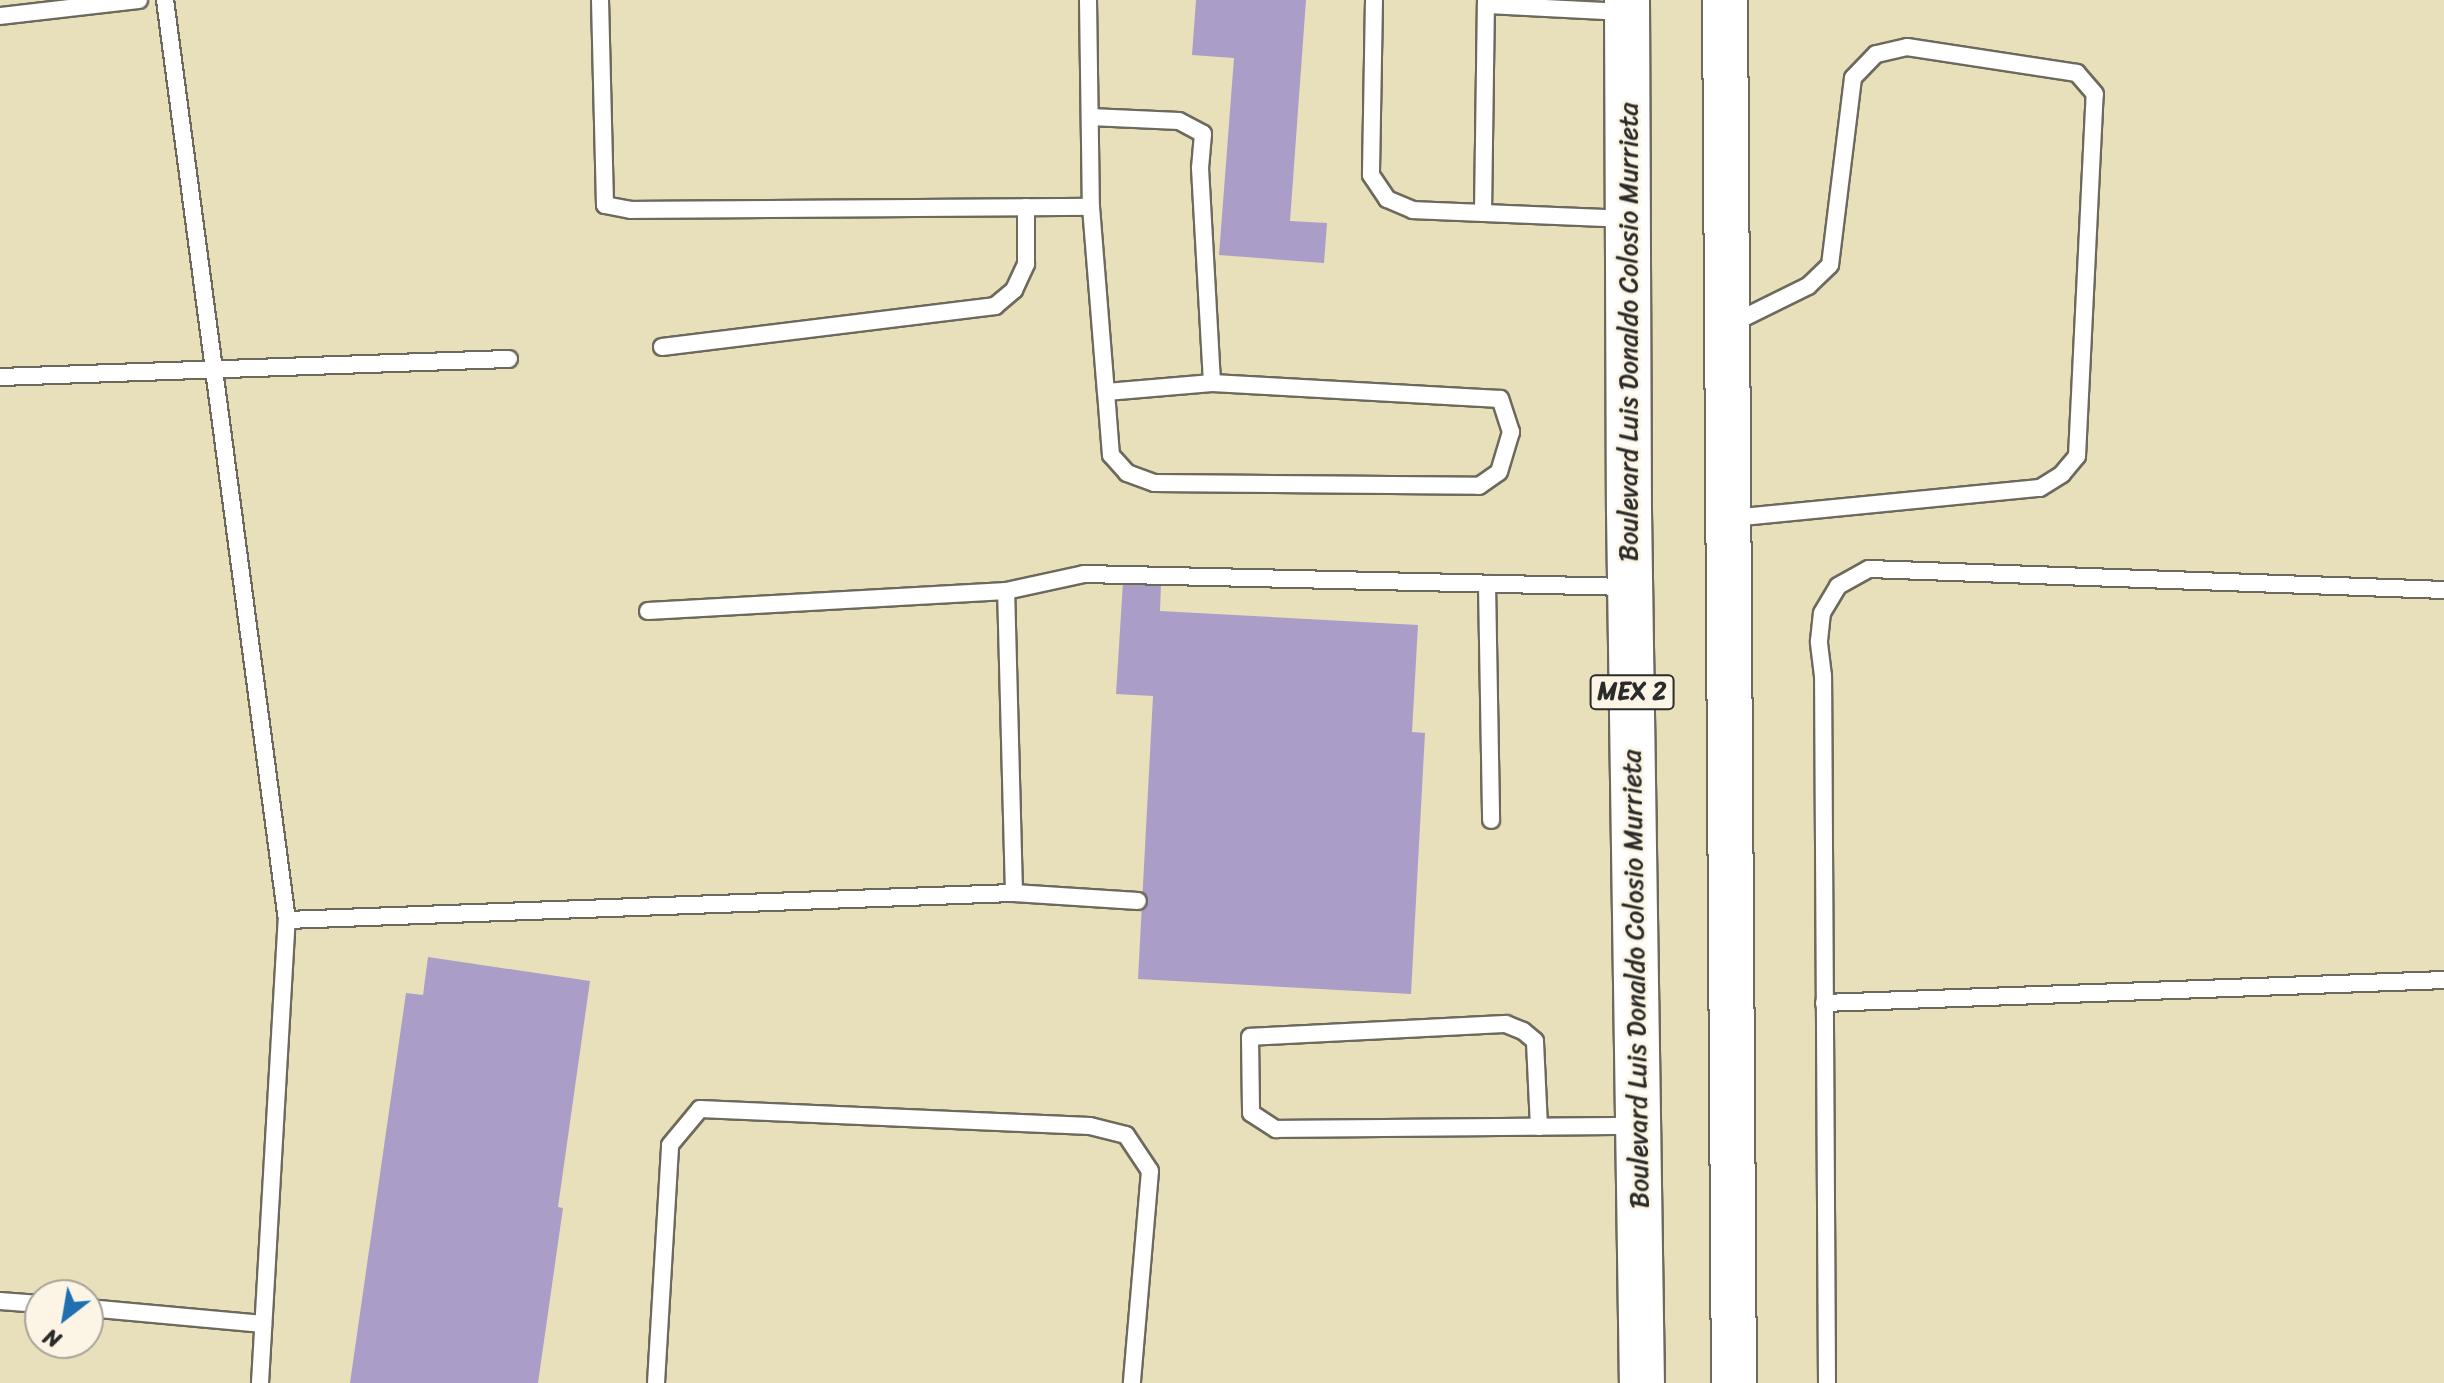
<!DOCTYPE html>
<style>
body{margin:0}
#map{position:relative;width:2444px;height:1383px;overflow:hidden;background:#e8e0bb;font-family:Sriracha,sans-serif}
div>[style]{position:absolute}
[style*='--x']{left:calc(var(--x)*1px);top:calc(var(--y)*1px);width:calc(var(--w)*1px);rotate:calc(var(--a)*1deg)}
.building>*{inset:0;background:#aa9ec8}
.roads{filter:drop-shadow(2px 0 #6d6a5d) drop-shadow(-2px 0 #6d6a5d) drop-shadow(0 2px #6d6a5d) drop-shadow(0 -2px #6d6a5d)}
.lane>*{height:16px;margin:-8px;padding:0 8px;transform-origin:8px;border-radius:8px;background:#fff}
.highway>*{height:44px;margin:-22px;padding:0 22px;transform-origin:22px;border-radius:22px;background:#fff}
span{translate:-50% -50%;white-space:nowrap;text-align:center;line-height:1.15;-webkit-text-stroke:6px #fcf5e5;paint-order:stroke}
.shield-label span{padding:2px 6px;background:#fcf5e5;border:2px solid;border-radius:6px;-webkit-text-stroke-width:0}
.shield-label{font-size:24px;color:#2b2b2b;font-weight:700}
.street-label{font-size:26px;color:#2b2b2b}
.north{position:absolute;left:24px;top:1279px;width:80px;height:80px;box-sizing:border-box;background:#fcf5e5;border:2px solid #a8a49b;border-radius:50%;rotate:211deg;font-size:22px;font-weight:700;line-height:32px;text-align:center;color:#2b2b2b}
.north::after{content:'';display:block;margin:auto;width:28px;height:36px;background:#1f6fb2;clip-path:polygon(50% 0,100% 100%,50% 72%,0 100%)}
</style>
<div id="map">
<div class="building">
<div style="clip-path:polygon(1196px 0,1306px 0,1290px 221px,1327px 223px,1324px 263px,1219px 255px,1234px 58px,1192px 55px)"></div>
<div style="clip-path:polygon(1123px 582px,1161px 584px,1160px 611px,1418px 625px,1412px 732px,1425px 733px,1411px 994px,1138px 979px,1153px 696px,1116px 694px)"></div>
<div style="clip-path:polygon(428px 957px,590px 981px,558px 1207px,563px 1208px,538px 1383px,350px 1383px,406px 993px,423px 995px)"></div>
</div>
<div class="roads">
<div class="lane">
<div style="--x:165;--y:0;--w:928;--a:82.45"></div>
<div style="--x:287;--y:920;--w:728;--a:-2.13"></div>
<div style="--x:1014;--y:893;--w:302;--a:-91.5"></div>
<div style="--x:600;--y:0;--w:205;--a:88.6"></div>
<div style="--x:605;--y:205;--w:26;--a:11"></div>
<div style="--x:631;--y:210;--w:460;--a:-0.4"></div>
<div style="--x:1088;--y:0;--w:207;--a:89.2"></div>
<div style="--x:1091;--y:207;--w:186;--a:85.4"></div>
<div style="--x:1106;--y:392;--w:63;--a:85.5"></div>
<div style="--x:1111;--y:455;--w:24;--a:48"></div>
<div style="--x:1127;--y:473;--w:29;--a:20"></div>
<div style="--x:1154;--y:483;--w:325;--a:0.5"></div>
<div style="--x:1479;--y:486;--w:24;--a:-35"></div>
<div style="--x:1499;--y:472;--w:42;--a:-73.3"></div>
<div style="--x:1511;--y:432;--w:35;--a:-108"></div>
<div style="--x:1500;--y:399;--w:288;--a:-176.8"></div>
<div style="--x:1212;--y:383;--w:106;--a:175.1"></div>
<div style="--x:1374;--y:0;--w:175;--a:91"></div>
<div style="--x:1371;--y:175;--w:29;--a:56"></div>
<div style="--x:1387;--y:199;--w:28;--a:23"></div>
<div style="--x:1413;--y:210;--w:214;--a:2.4"></div>
<div style="--x:1486;--y:5;--w:140;--a:2.9"></div>
<div style="--x:0;--y:16;--w:140;--a:-6.6"></div>
<div style="--x:1090;--y:117;--w:89;--a:2.6"></div>
<div style="--x:1179;--y:121;--w:27;--a:28"></div>
<div style="--x:1203;--y:134;--w:34;--a:95"></div>
<div style="--x:1200;--y:168;--w:215;--a:86.8"></div>
<div style="--x:1483;--y:213;--w:213;--a:-89.2"></div>
<div style="--x:662;--y:347;--w:336;--a:-7"></div>
<div style="--x:995;--y:306;--w:25;--a:-40"></div>
<div style="--x:1014;--y:290;--w:29;--a:-65"></div>
<div style="--x:1026;--y:264;--w:57;--a:-90"></div>
<div style="--x:0;--y:377;--w:509;--a:-2.03"></div>
<div style="--x:1732;--y:518;--w:309;--a:-5.6"></div>
<div style="--x:2040;--y:488;--w:26;--a:-32"></div>
<div style="--x:2062;--y:474;--w:23;--a:-50"></div>
<div style="--x:2077;--y:456;--w:362;--a:-87.2"></div>
<div style="--x:2095;--y:94;--w:28;--a:-131"></div>
<div style="--x:2077;--y:73;--w:172;--a:-171.3"></div>
<div style="--x:1907;--y:47;--w:32;--a:167"></div>
<div style="--x:1876;--y:54;--w:33;--a:134"></div>
<div style="--x:1853;--y:78;--w:188;--a:97"></div>
<div style="--x:1830;--y:265;--w:30;--a:136"></div>
<div style="--x:1808;--y:286;--w:84;--a:153.7"></div>
<div style="--x:1487;--y:584;--w:236;--a:89"></div>
<div style="--x:648;--y:611;--w:359;--a:-3.2"></div>
<div style="--x:1006;--y:591;--w:80;--a:-12.3"></div>
<div style="--x:1084;--y:574;--w:545;--a:1.37"></div>
<div style="--x:1014;--y:893;--w:124;--a:3.7"></div>
<div style="--x:1824;--y:1003;--w:620;--a:-2.12"></div>
<div style="--x:1539;--y:1127;--w:86;--a:-92.7"></div>
<div style="--x:1535;--y:1041;--w:16;--a:-140"></div>
<div style="--x:1523;--y:1031;--w:18;--a:-158"></div>
<div style="--x:1506;--y:1024;--w:256;--a:177.1"></div>
<div style="--x:1250;--y:1037;--w:76;--a:89.2"></div>
<div style="--x:1251;--y:1113;--w:30;--a:33"></div>
<div style="--x:1276;--y:1129;--w:360;--a:-0.5"></div>
<div style="--x:0;--y:1301;--w:40;--a:4.3"></div>
<div style="--x:88;--y:1308;--w:176;--a:5.2"></div>
<div style="--x:260;--y:1383;--w:464;--a:-86.7"></div>
<div style="--x:656;--y:1383;--w:238;--a:-86.6"></div>
<div style="--x:670;--y:1145;--w:47;--a:-50.2"></div>
<div style="--x:700;--y:1109;--w:390;--a:2.5"></div>
<div style="--x:1090;--y:1126;--w:37;--a:14"></div>
<div style="--x:1126;--y:1135;--w:43;--a:56.3"></div>
<div style="--x:1150;--y:1171;--w:213;--a:94.9"></div>
<div style="--x:1827;--y:1383;--w:707;--a:-90.32"></div>
<div style="--x:1823;--y:676;--w:35;--a:-97"></div>
<div style="--x:1819;--y:641;--w:28;--a:-84"></div>
<div style="--x:1822;--y:613;--w:31;--a:-59"></div>
<div style="--x:1838;--y:586;--w:35;--a:-29"></div>
<div style="--x:1869;--y:569;--w:575;--a:2.09"></div>
</div>
<div class="highway">
<div style="--x:1627;--y:0;--w:511;--a:89.78"></div>
<div style="--x:1629;--y:511;--w:872;--a:89.15"></div>
<div style="--x:1725;--y:0;--w:1383;--a:89.63"></div>
</div>
</div>
<div class="shield-label">
<span style="left:1632px;top:692px">MEX 2</span>
</div>
<div class="street-label">
<span style="left:1629px;top:332px;rotate:-90deg">Boulevard Luis Donaldo Colosio Murrieta</span>
<span style="left:1636px;top:979px;rotate:-91deg">Boulevard Luis Donaldo Colosio Murrieta</span>
</div>
<div class="north">N</div>
</div>
